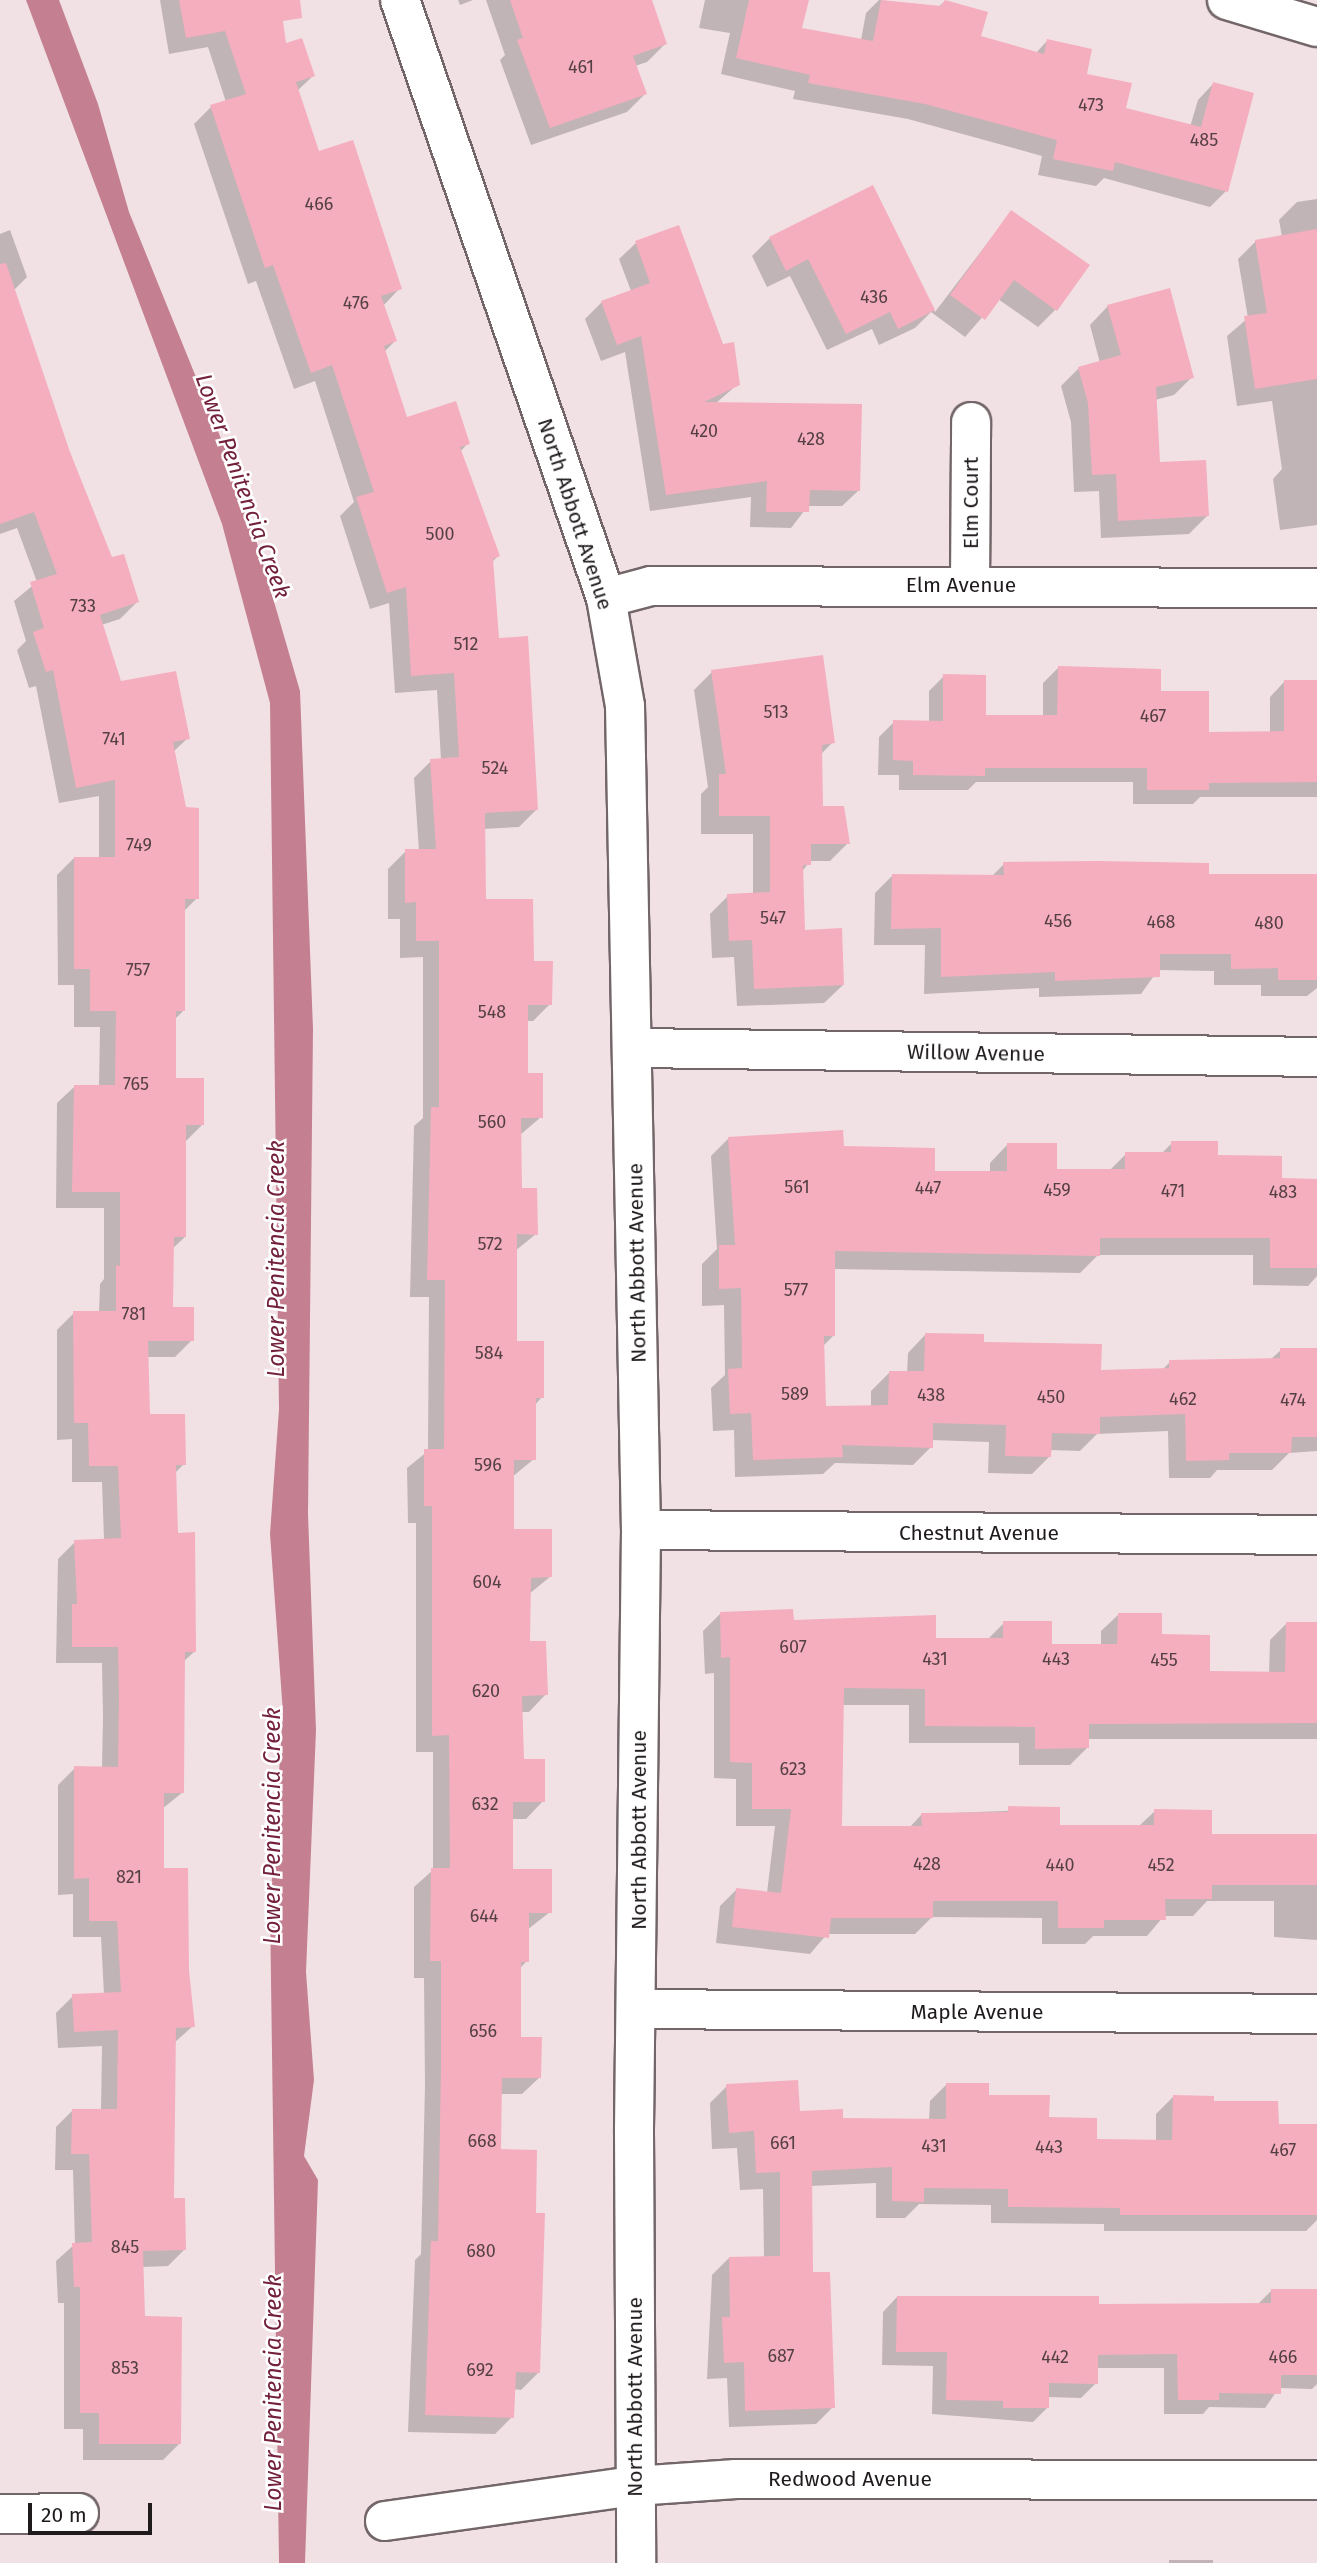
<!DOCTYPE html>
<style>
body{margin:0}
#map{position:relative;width:1317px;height:2563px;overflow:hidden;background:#f1e1e4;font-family:"Fira Sans",sans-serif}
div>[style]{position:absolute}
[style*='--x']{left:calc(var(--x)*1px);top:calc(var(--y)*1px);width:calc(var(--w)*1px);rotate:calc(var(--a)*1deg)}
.water>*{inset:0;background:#c48090}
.shadow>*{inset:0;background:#0003;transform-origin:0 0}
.building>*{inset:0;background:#f5aebe}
.roads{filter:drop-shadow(2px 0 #736669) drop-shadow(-2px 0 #736669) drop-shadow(0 2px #736669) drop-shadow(0 -2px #736669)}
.minor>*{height:38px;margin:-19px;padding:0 19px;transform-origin:19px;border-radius:19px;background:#fff}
span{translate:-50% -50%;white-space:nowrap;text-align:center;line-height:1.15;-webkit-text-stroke:5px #fff;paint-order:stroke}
.number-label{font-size:18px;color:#543f44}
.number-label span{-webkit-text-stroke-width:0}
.street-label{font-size:21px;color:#1f1a1b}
.water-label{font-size:23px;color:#73213d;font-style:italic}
.scale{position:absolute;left:28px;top:2503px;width:124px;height:32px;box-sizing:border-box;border:4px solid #1f1a1b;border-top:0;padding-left:9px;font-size:21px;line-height:24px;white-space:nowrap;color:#1f1a1b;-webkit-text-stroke:5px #fff;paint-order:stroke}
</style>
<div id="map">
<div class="water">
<div style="clip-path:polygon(26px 0,59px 0,98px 104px,129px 212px,241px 488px,300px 691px,313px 1029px,308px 1514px,316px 1730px,306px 1972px,314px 2080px,304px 2156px,318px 2180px,305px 2563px,279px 2563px,270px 1907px,283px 1713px,270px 1534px,279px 1409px,270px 703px,222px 524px)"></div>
</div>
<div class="shadow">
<div style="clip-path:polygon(160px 0,277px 0,285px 45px,313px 76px,297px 91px,318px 154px,400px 288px,383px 306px,395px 341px,384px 352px,406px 419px,468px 443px,460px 452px,498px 556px,491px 563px,497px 639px,537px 809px,519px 827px,483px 829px,484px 901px,532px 962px,550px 1004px,533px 1021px,526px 1021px,526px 1074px,541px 1117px,520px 1135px,520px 1190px,536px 1234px,515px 1251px,515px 1343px,542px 1397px,534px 1406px,534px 1459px,512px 1477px,512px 1531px,551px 1576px,529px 1594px,529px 1643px,546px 1694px,529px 1712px,521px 1712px,522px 1761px,543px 1801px,526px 1819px,511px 1819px,512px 1871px,550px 1912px,527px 1930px,527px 1961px,519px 1969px,519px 2039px,540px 2077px,522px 2094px,500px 2094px,499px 2151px,534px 2215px,539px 2372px,521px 2390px,513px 2389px,512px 2417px,495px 2434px,408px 2432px,415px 2260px,421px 2254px,425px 2085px,424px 1978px,414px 1978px,414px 1887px,433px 1870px,433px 1752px,416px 1752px,416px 1523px,408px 1523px,407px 1468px,428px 1451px,429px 1297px,410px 1297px,414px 1126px,423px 1118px,423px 957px,400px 958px,400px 919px,388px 919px,388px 869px,406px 851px,419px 851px,414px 778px,431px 761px,441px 760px,437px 690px,395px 693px,389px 603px,370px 609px,340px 516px,354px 502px,315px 381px,294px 389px,256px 281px,248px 284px,194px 124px,211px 107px,226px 102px,208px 47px,169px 54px)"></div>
<div style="clip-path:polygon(458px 0,473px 0,460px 5px)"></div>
<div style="clip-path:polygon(486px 0,598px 0,665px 44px,647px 62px,635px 66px,645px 94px,627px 112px,531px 145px,500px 60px,505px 55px)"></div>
<div style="clip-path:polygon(705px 0,807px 0,800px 29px,861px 40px,866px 13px,879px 0,938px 7px,944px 2px,986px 13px,979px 37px,1035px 54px,1047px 41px,1124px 109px,1190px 127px,1198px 100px,1213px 84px,1226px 191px,1210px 207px,1104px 178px,1096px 186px,1038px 175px,1042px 156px,908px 119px,793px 99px,795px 91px,721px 74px,730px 33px,699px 28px)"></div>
<div style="clip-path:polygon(872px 187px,935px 312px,1011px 212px,1056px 309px,1038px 327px,998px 299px,965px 337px,931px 312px,915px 328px,879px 345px,872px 329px,827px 350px,790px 276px,767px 287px,752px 256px,770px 238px)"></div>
<div style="clip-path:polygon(1317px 199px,1317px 525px,1280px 530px,1273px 479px,1282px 469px,1272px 401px,1237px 406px,1227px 336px,1248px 318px,1238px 259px,1256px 241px,1282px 237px,1279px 220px,1297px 202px)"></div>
<div style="clip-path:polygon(678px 227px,738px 384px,715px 404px,859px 490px,842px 506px,808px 506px,791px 528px,750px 527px,751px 497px,650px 511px,625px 352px,601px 361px,585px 319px,602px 302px,631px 291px,619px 259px,636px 243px)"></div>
<div style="clip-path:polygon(10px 230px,27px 277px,13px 291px,69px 452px,111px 559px,137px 602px,120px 619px,101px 625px,120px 683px,188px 738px,173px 752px,197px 898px,183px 912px,183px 1011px,174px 1020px,175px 1080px,202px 1125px,185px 1142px,185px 1237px,172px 1249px,171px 1308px,192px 1340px,175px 1357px,147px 1357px,148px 1416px,184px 1464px,174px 1474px,176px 1534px,194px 1652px,183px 1662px,183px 1792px,162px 1809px,163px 1870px,187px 1971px,193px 2026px,174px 2043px,172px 2200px,185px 2249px,168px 2266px,142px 2267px,143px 2318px,180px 2443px,163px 2460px,83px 2460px,83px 2429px,64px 2429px,64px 2303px,58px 2303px,56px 2261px,75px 2244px,73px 2170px,55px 2170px,56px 2127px,72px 2111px,101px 2111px,102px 2046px,58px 2048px,56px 2013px,73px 1996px,104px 1995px,101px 1937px,73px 1937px,73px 1894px,58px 1895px,58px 1785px,75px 1768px,102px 1768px,103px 1717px,102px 1663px,56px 1663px,58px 1559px,75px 1542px,104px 1540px,102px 1482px,72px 1482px,72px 1439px,57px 1440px,57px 1330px,74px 1313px,99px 1313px,100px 1284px,104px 1279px,104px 1208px,56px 1208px,57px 1103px,74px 1087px,99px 1087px,100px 1027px,74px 1027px,74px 985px,58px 985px,57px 875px,74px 858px,99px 858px,99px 796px,59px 803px,36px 686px,29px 688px,17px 650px,26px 641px,14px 601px,37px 582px,17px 528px,0 534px,0 234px)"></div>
<div style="clip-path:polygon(1108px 306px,1192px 377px,1174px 395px,1155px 400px,1158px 464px,1207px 516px,1189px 534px,1101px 538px,1099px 491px,1074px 492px,1071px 422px,1061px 386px,1079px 368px,1100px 363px,1090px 325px)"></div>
<div style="clip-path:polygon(1058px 668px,1160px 693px,1208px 733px,1270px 733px,1270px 697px,1285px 681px,1317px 681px,1317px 797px,1200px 797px,1193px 804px,1133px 804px,1133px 782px,976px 782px,968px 790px,899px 790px,899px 775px,878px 775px,879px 737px,894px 722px,929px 722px,929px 691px,944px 676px,984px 717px,1043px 716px,1043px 683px)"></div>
<div style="clip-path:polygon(712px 672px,833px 742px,820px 755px,821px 807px,848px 843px,830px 861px,810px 861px,801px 873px,804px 932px,843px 985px,824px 1003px,737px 1006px,734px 957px,712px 958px,710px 914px,728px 896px,753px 895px,753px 834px,701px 834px,701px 794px,708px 787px,694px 690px)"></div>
<div style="clip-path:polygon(1004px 864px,1207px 876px,1317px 875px,1317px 988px,1307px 996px,1261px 996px,1261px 985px,1214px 985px,1214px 971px,1158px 970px,1141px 994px,1039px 997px,1039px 988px,924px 994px,925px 945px,874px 945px,875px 893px,892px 876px,992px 876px)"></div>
<div style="clip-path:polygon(728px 1139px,842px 1147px,933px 1172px,990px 1173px,990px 1163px,1007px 1145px,1055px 1171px,1109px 1171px,1126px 1154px,1161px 1154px,1172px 1143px,1280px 1180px,1317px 1180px,1317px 1276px,1308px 1286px,1253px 1285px,1253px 1255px,1098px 1255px,1080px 1273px,833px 1269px,833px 1336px,822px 1347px,824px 1408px,871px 1407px,871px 1391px,889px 1373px,907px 1373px,908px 1353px,925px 1335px,982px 1344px,1099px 1372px,1162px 1370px,1170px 1362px,1270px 1360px,1281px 1350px,1317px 1350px,1317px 1451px,1289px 1453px,1272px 1470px,1217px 1470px,1210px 1478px,1169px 1478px,1168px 1431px,1097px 1434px,1080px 1451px,1050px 1450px,1049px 1457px,1032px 1474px,988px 1473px,989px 1442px,931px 1440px,931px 1447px,913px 1465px,835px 1463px,823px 1474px,735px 1477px,734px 1430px,713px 1431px,711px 1388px,725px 1375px,724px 1305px,702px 1306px,702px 1264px,717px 1249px,711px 1156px)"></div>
<div style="clip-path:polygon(720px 1614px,934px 1640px,987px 1640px,1004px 1623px,1050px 1646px,1101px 1646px,1101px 1631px,1118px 1615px,1160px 1636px,1208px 1673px,1269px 1674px,1270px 1640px,1287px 1623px,1317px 1624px,1317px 1739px,1087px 1739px,1087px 1748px,1070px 1765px,1019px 1765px,1019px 1743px,909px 1743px,909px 1705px,842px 1705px,840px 1827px,909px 1828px,922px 1814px,1058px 1809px,1058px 1827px,1139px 1826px,1155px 1811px,1210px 1836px,1317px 1836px,1317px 1940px,1274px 1937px,1274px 1901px,1207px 1901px,1193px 1916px,1164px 1916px,1147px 1936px,1093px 1936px,1085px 1944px,1042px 1944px,1042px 1918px,932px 1917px,915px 1934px,827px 1934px,810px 1954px,716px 1943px,720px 1906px,737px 1889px,767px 1893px,775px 1826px,736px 1826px,736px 1779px,714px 1778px,714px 1673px,705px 1674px,703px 1631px)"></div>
<div style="clip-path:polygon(947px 2084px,1048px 2119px,1095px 2141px,1156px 2142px,1156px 2114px,1173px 2097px,1212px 2103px,1277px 2126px,1317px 2125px,1317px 2220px,1306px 2231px,1104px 2231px,1104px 2224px,991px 2223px,991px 2205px,919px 2204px,905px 2218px,876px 2218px,876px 2183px,810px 2186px,811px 2274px,833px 2407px,816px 2424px,729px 2427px,727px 2378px,707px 2379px,712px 2275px,729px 2258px,764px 2258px,763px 2189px,740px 2190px,737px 2148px,712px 2149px,710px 2103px,727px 2086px,798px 2113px,841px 2120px,929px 2121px,930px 2101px)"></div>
<div style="clip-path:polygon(1272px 2290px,1317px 2291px,1317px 2384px,1312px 2389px,1279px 2388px,1265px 2408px,1209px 2407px,1203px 2414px,1164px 2414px,1164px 2368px,1096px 2368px,1096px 2383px,1081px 2398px,1047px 2397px,1047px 2408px,1033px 2422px,932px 2414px,933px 2366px,882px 2365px,883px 2312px,897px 2297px,1097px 2305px,1257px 2305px)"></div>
<div style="left:1169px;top:2560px;width:44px;height:4px"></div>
</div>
<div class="building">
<div style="clip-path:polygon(179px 0,300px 0,302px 18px,283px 21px,286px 43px,302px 38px,315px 76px,296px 82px,319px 151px,353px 140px,402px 289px,381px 296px,397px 341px,384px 346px,407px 417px,456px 401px,470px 444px,460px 447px,500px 556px,493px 559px,499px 638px,528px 636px,538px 810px,485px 813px,486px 899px,533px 899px,534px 961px,553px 961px,552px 1005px,528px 1005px,528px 1073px,543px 1073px,543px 1118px,521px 1118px,522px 1188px,537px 1188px,538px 1235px,517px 1234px,517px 1341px,544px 1341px,544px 1398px,536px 1398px,536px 1460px,514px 1460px,514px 1529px,552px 1529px,552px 1577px,531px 1578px,530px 1641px,546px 1641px,548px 1695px,522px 1696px,524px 1759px,545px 1759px,545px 1802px,513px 1802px,513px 1869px,552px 1869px,552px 1913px,529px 1913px,529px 1962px,521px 1962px,521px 2037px,542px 2037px,541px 2078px,502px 2078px,501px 2149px,537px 2150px,536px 2213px,545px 2213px,540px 2373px,516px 2372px,514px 2418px,425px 2415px,431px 2241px,438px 2241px,441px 2067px,441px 1961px,430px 1961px,431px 1868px,450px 1868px,449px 1735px,432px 1736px,432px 1506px,424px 1506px,424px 1449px,444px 1449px,445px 1280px,427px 1280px,431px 1107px,439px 1107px,439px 941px,416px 941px,416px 902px,405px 903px,405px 849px,436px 849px,430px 759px,459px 757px,454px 673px,411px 676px,406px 587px,387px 593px,356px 497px,374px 492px,332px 365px,311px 373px,273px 265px,265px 268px,210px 105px,246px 94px,225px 31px,186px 38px)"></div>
<div style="clip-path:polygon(510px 0,652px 0,667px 44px,633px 56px,647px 94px,550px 128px,517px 40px,523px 38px)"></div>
<div style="clip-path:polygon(749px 0,809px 0,802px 28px,873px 41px,881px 0,941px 6px,945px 0,988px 12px,981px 36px,1044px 54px,1047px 39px,1092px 49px,1087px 74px,1132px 83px,1126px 108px,1201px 127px,1213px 82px,1254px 93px,1228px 192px,1115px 162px,1113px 171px,1053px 159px,1057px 140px,925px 104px,808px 83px,810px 75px,736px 58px)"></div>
<div style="clip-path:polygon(873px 185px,935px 310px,898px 329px,890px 312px,846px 334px,808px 259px,786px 271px,769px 237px)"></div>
<div style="clip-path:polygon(1011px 210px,1090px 265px,1057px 311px,1014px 280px,985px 320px,950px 295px)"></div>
<div style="clip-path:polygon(679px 225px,723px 344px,734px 342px,740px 385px,704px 402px,862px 404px,860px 491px,810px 490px,809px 512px,766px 512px,767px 481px,666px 495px,641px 336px,617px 345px,601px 301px,650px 283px,635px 241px)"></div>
<div style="clip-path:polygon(1317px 229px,1317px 379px,1255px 389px,1244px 316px,1267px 313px,1255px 240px)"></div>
<div style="clip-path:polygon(6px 263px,70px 452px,112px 557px,124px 554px,139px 602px,100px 615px,121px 681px,176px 671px,190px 739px,173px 742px,186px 807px,199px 808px,199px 899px,185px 899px,185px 1011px,176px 1011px,176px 1078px,204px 1078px,204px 1125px,186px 1125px,186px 1237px,174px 1237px,173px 1307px,194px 1307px,194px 1341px,148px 1341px,150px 1414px,185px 1414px,186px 1465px,176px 1465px,178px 1533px,195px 1532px,196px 1652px,185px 1652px,184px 1793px,164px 1793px,164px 1868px,188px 1868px,189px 1971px,195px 2027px,176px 2028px,174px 2198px,185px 2198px,186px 2250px,143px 2251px,145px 2316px,182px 2317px,181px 2444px,99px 2444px,99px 2413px,80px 2413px,80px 2287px,74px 2287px,72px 2243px,92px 2242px,89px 2154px,71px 2154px,72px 2109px,117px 2109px,118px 2030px,74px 2032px,72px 1994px,121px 1992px,117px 1921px,89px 1921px,89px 1878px,74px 1879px,74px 1766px,118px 1767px,119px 1699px,118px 1647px,72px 1647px,72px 1604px,77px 1604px,74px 1540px,121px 1538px,118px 1466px,89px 1466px,88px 1423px,74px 1423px,73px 1311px,116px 1311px,116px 1265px,120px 1266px,120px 1192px,72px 1192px,74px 1085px,115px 1085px,116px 1011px,90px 1011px,90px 969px,74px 969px,74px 857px,115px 857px,115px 780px,76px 788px,53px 670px,46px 672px,33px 632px,44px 628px,30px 582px,57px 574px,34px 512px,0 524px,0 264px)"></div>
<div style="clip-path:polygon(1170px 288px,1194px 378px,1156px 387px,1160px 462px,1206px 460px,1209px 516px,1118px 521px,1116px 474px,1092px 475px,1088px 403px,1078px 367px,1121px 355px,1107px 305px)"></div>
<div style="clip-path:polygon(823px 655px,835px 743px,822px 745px,823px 806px,844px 806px,850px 844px,811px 844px,811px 865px,803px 865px,805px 930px,842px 928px,844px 985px,754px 989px,752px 940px,729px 941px,727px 894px,770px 892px,770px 816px,719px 816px,719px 774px,726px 774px,711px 670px)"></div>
<div style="clip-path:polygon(1058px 666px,1161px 669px,1161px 691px,1209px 691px,1209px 732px,1284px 731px,1284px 680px,1317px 680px,1317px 782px,1209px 783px,1209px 790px,1147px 790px,1147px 768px,985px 768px,985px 776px,913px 775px,913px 761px,893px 760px,893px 720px,943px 721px,943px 674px,986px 675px,986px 715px,1057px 715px)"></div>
<div style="clip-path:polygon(1099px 861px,1209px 863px,1209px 874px,1317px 874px,1317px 980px,1278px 980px,1278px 968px,1231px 969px,1231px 954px,1160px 954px,1160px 977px,1055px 981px,1055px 972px,941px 977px,941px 928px,891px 929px,892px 874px,1004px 875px,1003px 862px)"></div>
<div style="clip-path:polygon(843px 1130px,844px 1146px,935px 1148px,935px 1171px,1007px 1171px,1007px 1143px,1057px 1143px,1057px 1169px,1125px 1169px,1125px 1152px,1171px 1152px,1171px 1141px,1218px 1141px,1218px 1155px,1282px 1156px,1282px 1178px,1317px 1179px,1317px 1268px,1270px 1268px,1270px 1238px,1100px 1238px,1100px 1256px,835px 1251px,835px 1336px,824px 1336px,826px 1406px,888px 1405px,889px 1371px,924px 1371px,925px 1333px,984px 1334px,984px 1342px,1102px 1344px,1101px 1370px,1169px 1368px,1169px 1360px,1280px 1358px,1280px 1348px,1317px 1348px,1317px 1437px,1292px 1437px,1291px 1453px,1229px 1453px,1229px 1460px,1186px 1461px,1185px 1414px,1100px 1417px,1100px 1434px,1052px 1433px,1051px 1457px,1005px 1456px,1006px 1425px,933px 1423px,933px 1448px,842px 1445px,843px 1457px,753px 1460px,751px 1413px,730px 1414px,728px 1369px,742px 1368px,741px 1288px,719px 1289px,719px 1245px,735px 1245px,728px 1137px)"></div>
<div style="clip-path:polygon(793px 1609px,794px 1620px,936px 1615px,936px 1638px,1003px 1638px,1003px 1621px,1052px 1621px,1052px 1644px,1117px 1644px,1118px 1613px,1162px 1613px,1162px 1634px,1210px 1635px,1210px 1671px,1285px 1672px,1286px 1622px,1317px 1622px,1317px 1723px,1089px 1724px,1089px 1748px,1035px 1749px,1035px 1727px,925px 1726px,925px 1689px,844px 1688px,842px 1826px,922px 1826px,921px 1813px,1008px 1812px,1008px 1806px,1060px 1807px,1060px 1825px,1154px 1825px,1154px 1809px,1212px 1810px,1212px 1834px,1317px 1834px,1317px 1885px,1212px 1885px,1212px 1899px,1165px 1899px,1166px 1920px,1104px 1920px,1104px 1928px,1058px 1928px,1058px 1901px,933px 1901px,933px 1918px,831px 1918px,829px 1938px,732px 1927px,736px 1888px,781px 1893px,791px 1809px,752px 1809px,752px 1763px,730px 1762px,730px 1657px,721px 1658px,720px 1612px)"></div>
<div style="clip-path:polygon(798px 2080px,800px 2111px,843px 2109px,843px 2118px,946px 2119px,946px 2083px,989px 2083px,989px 2095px,1050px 2095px,1049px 2117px,1097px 2118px,1097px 2139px,1172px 2140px,1173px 2095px,1214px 2096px,1214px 2101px,1278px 2101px,1279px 2124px,1317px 2124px,1317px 2215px,1120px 2215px,1120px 2208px,1008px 2207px,1008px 2189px,924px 2188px,924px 2202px,892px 2201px,892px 2167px,812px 2171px,813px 2272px,830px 2272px,835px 2408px,745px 2411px,744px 2362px,724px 2363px,722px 2317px,730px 2317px,729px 2257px,780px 2256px,780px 2172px,756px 2173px,754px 2131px,729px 2133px,726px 2084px)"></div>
<div style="clip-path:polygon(1271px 2289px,1317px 2289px,1317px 2375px,1281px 2375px,1281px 2394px,1219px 2393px,1219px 2400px,1178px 2400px,1177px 2354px,1098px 2355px,1098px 2384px,1049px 2383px,1049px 2408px,1003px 2408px,1003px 2401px,946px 2400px,947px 2352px,896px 2352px,897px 2296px,1099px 2296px,1099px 2304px,1271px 2303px)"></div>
</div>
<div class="roads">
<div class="minor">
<div style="--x:400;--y:0;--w:632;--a:70.99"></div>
<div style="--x:606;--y:598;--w:110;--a:80"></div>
<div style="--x:625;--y:706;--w:824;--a:88.89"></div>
<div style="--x:641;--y:1530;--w:602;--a:90.67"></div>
<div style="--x:634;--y:2132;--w:431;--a:89.7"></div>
<div style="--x:1227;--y:0;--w:94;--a:16.7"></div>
<div style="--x:970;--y:585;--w:163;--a:-89.6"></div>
<div style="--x:606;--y:598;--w:47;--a:-14.9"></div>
<div style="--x:651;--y:586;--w:666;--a:0.17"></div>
<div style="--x:634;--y:1048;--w:683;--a:0.75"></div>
<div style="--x:641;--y:1530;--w:676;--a:0.42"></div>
<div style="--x:637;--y:2009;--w:680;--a:0.42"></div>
<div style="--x:0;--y:2514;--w:79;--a:-0.7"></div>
<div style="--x:385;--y:2521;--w:252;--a:-8"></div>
<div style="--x:635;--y:2486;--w:101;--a:-4"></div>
<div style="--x:736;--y:2479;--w:581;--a:0.1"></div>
</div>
</div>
<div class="number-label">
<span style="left:581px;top:67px">461</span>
<span style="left:1091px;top:105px">473</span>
<span style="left:1204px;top:140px">485</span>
<span style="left:319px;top:204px">466</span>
<span style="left:874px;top:297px">436</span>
<span style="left:356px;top:303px">476</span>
<span style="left:704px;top:431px">420</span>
<span style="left:811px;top:439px">428</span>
<span style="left:440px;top:534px">500</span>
<span style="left:83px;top:606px">733</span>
<span style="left:466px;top:644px">512</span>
<span style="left:776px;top:712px">513</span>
<span style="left:1153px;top:716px">467</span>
<span style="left:114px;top:739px">741</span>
<span style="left:495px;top:768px">524</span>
<span style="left:139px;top:845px">749</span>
<span style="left:773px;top:918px">547</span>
<span style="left:1058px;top:921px">456</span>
<span style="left:1161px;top:922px">468</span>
<span style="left:1269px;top:923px">480</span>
<span style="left:138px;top:970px">757</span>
<span style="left:492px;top:1012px">548</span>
<span style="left:136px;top:1084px">765</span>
<span style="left:492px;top:1122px">560</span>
<span style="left:797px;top:1187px">561</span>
<span style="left:928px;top:1188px">447</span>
<span style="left:1057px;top:1190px">459</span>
<span style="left:1173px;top:1191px">471</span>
<span style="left:1283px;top:1192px">483</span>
<span style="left:490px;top:1244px">572</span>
<span style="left:796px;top:1290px">577</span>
<span style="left:134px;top:1314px">781</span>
<span style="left:489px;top:1353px">584</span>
<span style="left:795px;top:1394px">589</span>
<span style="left:931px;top:1395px">438</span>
<span style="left:1051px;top:1397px">450</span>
<span style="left:1183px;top:1399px">462</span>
<span style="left:1293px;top:1400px">474</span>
<span style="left:488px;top:1465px">596</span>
<span style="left:487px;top:1582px">604</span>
<span style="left:793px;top:1647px">607</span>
<span style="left:935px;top:1659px">431</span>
<span style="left:1056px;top:1659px">443</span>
<span style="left:1164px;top:1660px">455</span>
<span style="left:486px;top:1691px">620</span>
<span style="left:793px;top:1769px">623</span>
<span style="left:485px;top:1804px">632</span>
<span style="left:927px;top:1864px">428</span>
<span style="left:1060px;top:1865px">440</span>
<span style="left:1161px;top:1865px">452</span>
<span style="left:129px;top:1877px">821</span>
<span style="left:484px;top:1916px">644</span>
<span style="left:483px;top:2031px">656</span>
<span style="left:482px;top:2141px">668</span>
<span style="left:783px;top:2143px">661</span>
<span style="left:934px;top:2146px">431</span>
<span style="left:1049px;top:2147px">443</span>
<span style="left:1283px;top:2150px">467</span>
<span style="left:125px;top:2247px">845</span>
<span style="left:481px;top:2251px">680</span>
<span style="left:781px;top:2356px">687</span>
<span style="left:1055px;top:2357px">442</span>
<span style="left:1283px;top:2357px">466</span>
<span style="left:125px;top:2368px">853</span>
<span style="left:480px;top:2370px">692</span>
</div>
<div class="street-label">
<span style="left:971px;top:503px;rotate:-90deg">Elm Court</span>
<span style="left:575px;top:514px;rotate:72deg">North Abbott Avenue</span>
<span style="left:961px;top:585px">Elm Avenue</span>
<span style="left:976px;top:1053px;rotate:1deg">Willow Avenue</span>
<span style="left:637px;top:1263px;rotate:-91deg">North Abbott Avenue</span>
<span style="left:979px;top:1533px">Chestnut Avenue</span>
<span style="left:639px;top:1830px;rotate:-90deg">North Abbott Avenue</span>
<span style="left:977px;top:2012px">Maple Avenue</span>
<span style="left:635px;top:2397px;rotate:-90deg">North Abbott Avenue</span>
<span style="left:850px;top:2479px">Redwood Avenue</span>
</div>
<div class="water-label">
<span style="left:243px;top:486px;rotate:70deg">Lower Penitencia Creek</span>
<span style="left:276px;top:1259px;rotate:-90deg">Lower Penitencia Creek</span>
<span style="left:272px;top:1826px;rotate:-90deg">Lower Penitencia Creek</span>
<span style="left:273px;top:2393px;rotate:-90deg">Lower Penitencia Creek</span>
</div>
<div class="scale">20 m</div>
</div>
